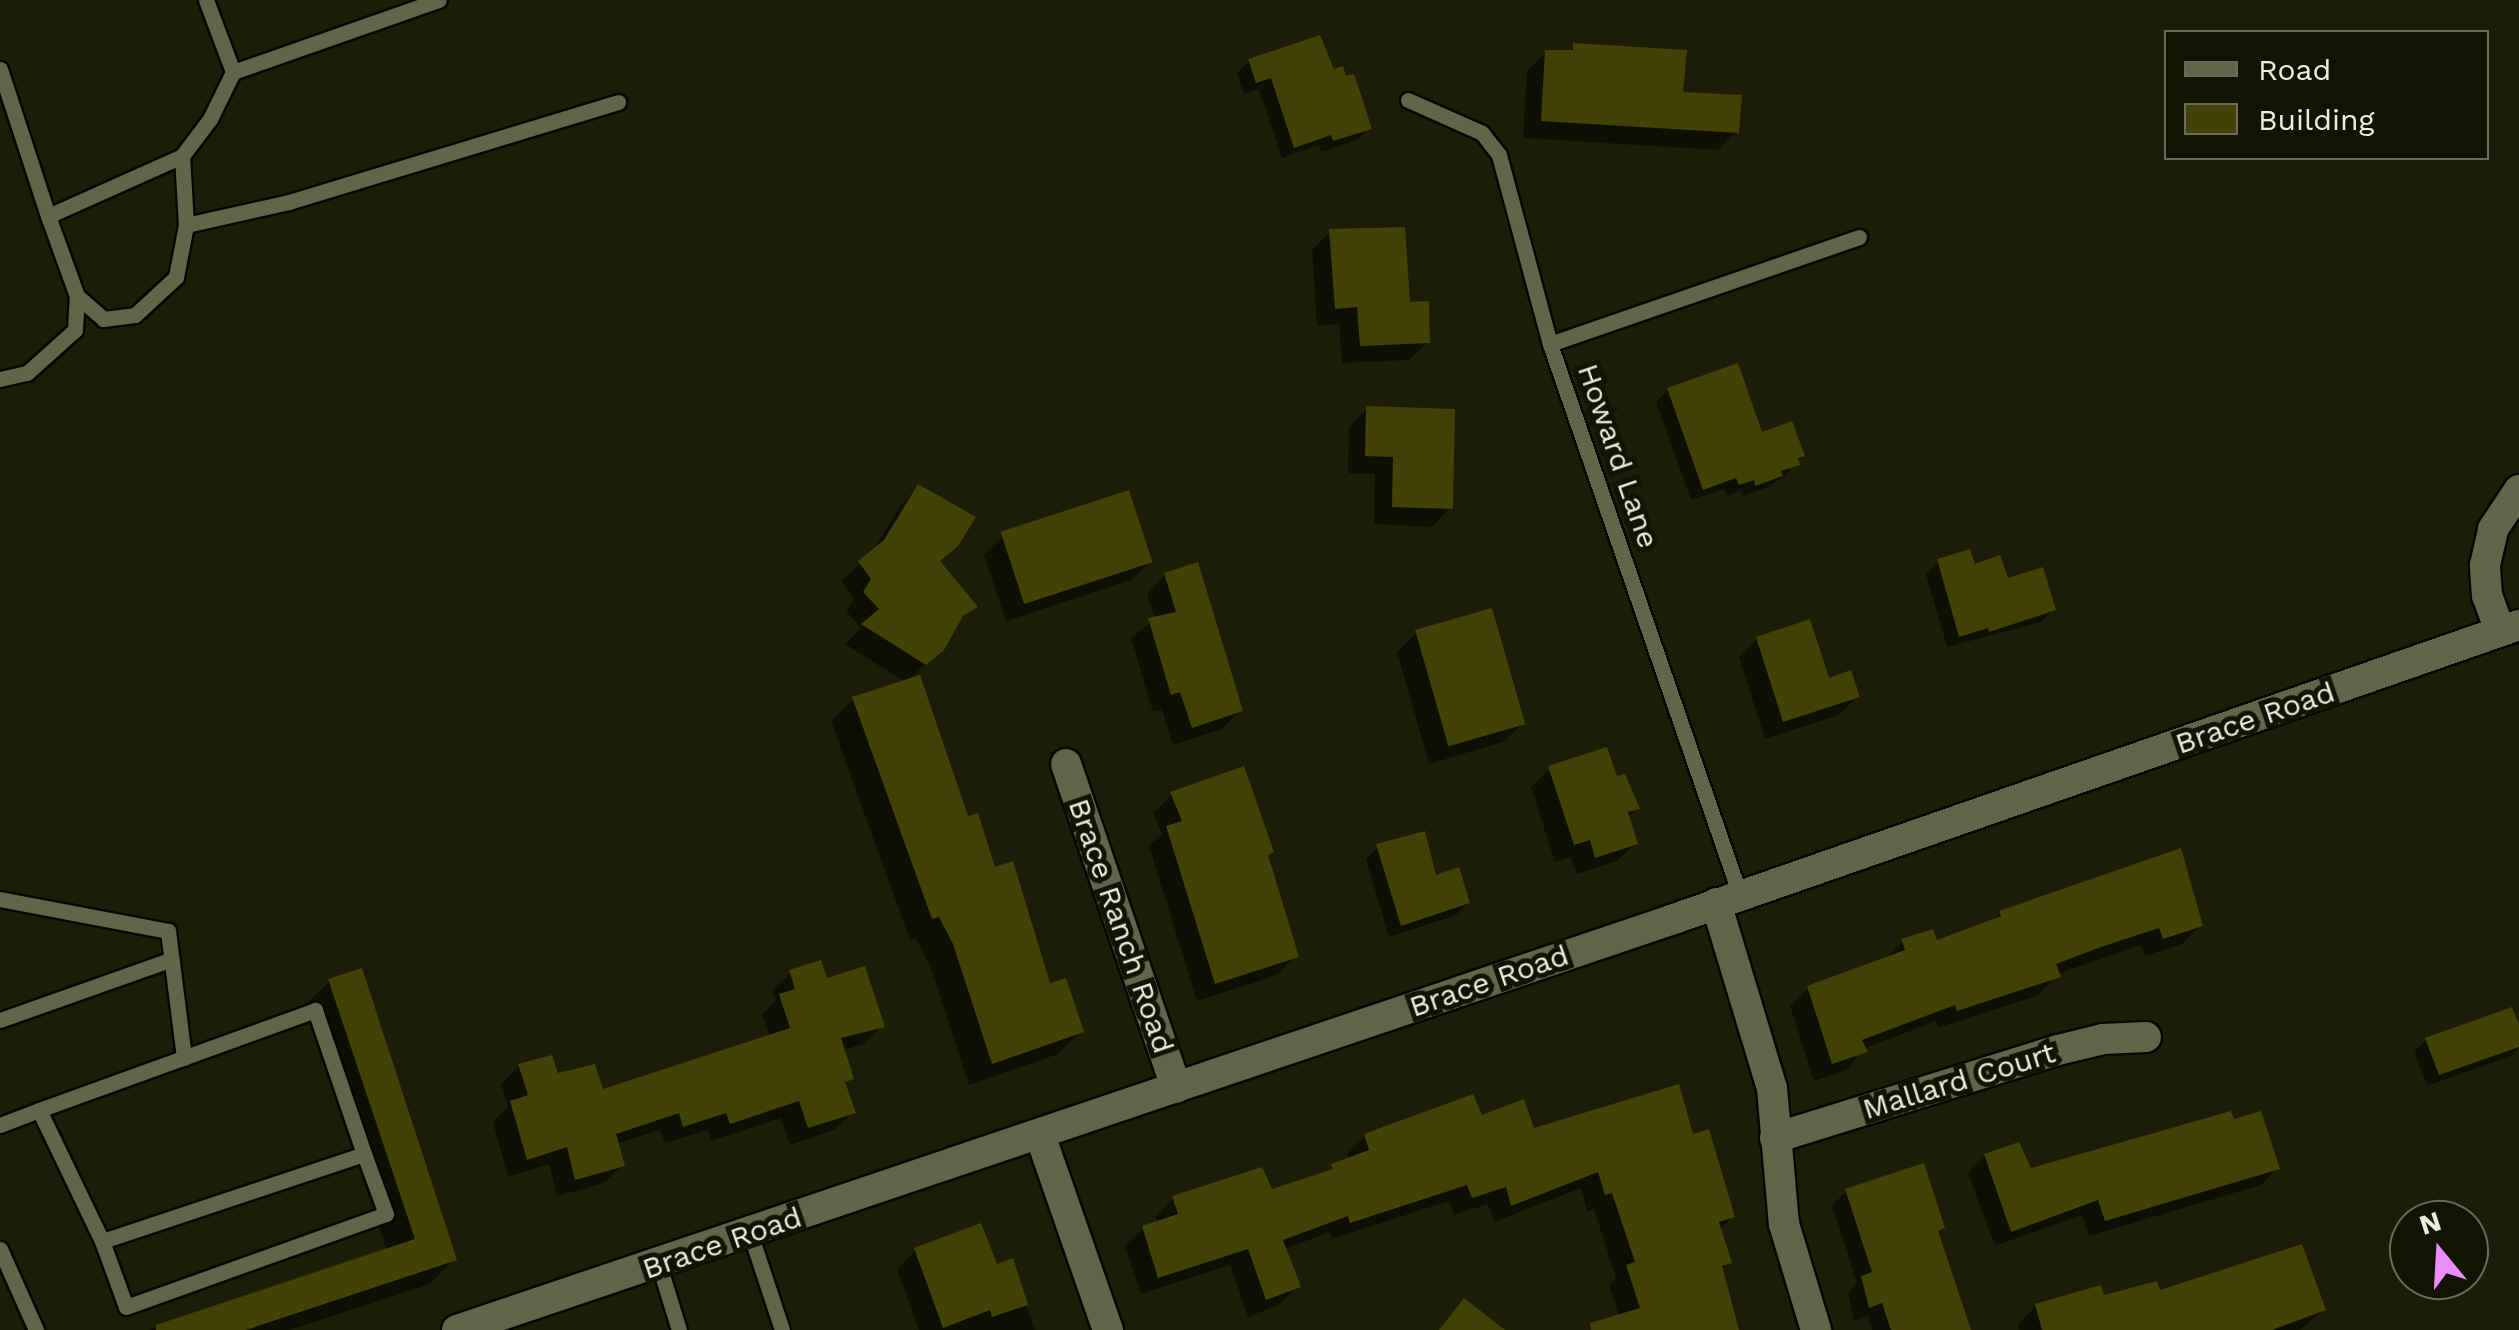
<!DOCTYPE html>
<style>
body{margin:0}
#map{position:relative;width:2519px;height:1330px;overflow:hidden;background:#1c1d06;font-family:"Work Sans",sans-serif}
div>[style]{position:absolute}
[style*='--x']{left:calc(var(--x)*1px);top:calc(var(--y)*1px);width:calc(var(--w)*1px);rotate:calc(var(--a)*1deg)}
.shadow>*{inset:0;background:#0007}
.building>*{inset:0;background:#414306;transform-origin:0 0}
.roads{filter:drop-shadow(2px 0 #070700) drop-shadow(-2px 0 #070700) drop-shadow(0 2px #070700) drop-shadow(0 -2px #070700)}
.service>*{height:15px;margin:-7.5px;padding:0 7.5px;transform-origin:7.5px;border-radius:7.5px;background:#63654b}
.minor>*{height:30px;margin:-15px;padding:0 15px;transform-origin:15px;border-radius:15px;background:#63654b}
.tertiary>*{height:30px;margin:-15px;padding:0 15px;transform-origin:15px;border-radius:15px;background:#63654b}
span{translate:-50% -50%;white-space:nowrap;text-align:center;line-height:1.15;-webkit-text-stroke:10px #131301;paint-order:stroke}
.street-label{font-size:30px;color:#eceedf}
.legend{position:absolute;left:2164px;top:30px;width:325px;height:130px;box-sizing:border-box;background:#131301;border:2px solid #6a6b5a;margin:0;padding:12px 18px;list-style:none;font-size:30px;color:#eceedf}
.legend li{display:flex;align-items:center;gap:20px;height:50px}
.legend b{width:50px;border:2px solid #6a6b5a}
.north{position:absolute;left:2389px;top:1200px;width:100px;height:100px;box-sizing:border-box;background:#131301;border:2px solid #6a6b5a;border-radius:50%;rotate:342deg;font-size:28px;font-weight:700;line-height:40px;text-align:center;color:#eceedf}
.north::after{content:'';display:block;margin:auto;width:35px;height:45px;background:#eb8dfc;clip-path:polygon(50% 0,100% 100%,50% 72%,0 100%)}
</style>
<div id="map">
<div class="shadow">
<div style="clip-path:polygon(1574px 46px,1680px 94px,1736px 132px,1718px 150px,1523px 138px,1527px 71px,1546px 52px,1567px 53px)"></div>
<div style="clip-path:polygon(1249px 61px,1369px 128px,1357px 140px,1321px 152px,1319px 145px,1282px 158px,1259px 89px,1244px 94px,1237px 73px)"></div>
<div style="clip-path:polygon(1330px 232px,1408px 305px,1428px 342px,1409px 360px,1342px 363px,1339px 324px,1317px 326px,1312px 250px)"></div>
<div style="clip-path:polygon(1668px 390px,1761px 435px,1802px 456px,1785px 476px,1768px 487px,1743px 496px,1742px 490px,1727px 496px,1724px 489px,1691px 500px,1656px 402px)"></div>
<div style="clip-path:polygon(1367px 408px,1450px 508px,1432px 527px,1374px 524px,1375px 474px,1348px 473px,1349px 427px)"></div>
<div style="clip-path:polygon(919px 487px,938px 562px,974px 607px,955px 625px,942px 648px,906px 682px,1048px 986px,1081px 1031px,1058px 1054px,969px 1085px,931px 968px,916px 938px,910px 940px,831px 721px,854px 699px,905px 682px,845px 644px,861px 628px,846px 611px,854px 599px,841px 581px,871px 554px,900px 506px)"></div>
<div style="clip-path:polygon(1003px 536px,1150px 562px,1131px 580px,1006px 621px,984px 555px)"></div>
<div style="clip-path:polygon(1938px 562px,1973px 567px,2053px 610px,2041px 622px,1947px 647px,1926px 574px)"></div>
<div style="clip-path:polygon(1165px 575px,1241px 710px,1222px 729px,1173px 745px,1162px 709px,1153px 712px,1131px 638px,1155px 619px,1147px 594px)"></div>
<div style="clip-path:polygon(1416px 633px,1522px 724px,1503px 742px,1429px 764px,1397px 652px)"></div>
<div style="clip-path:polygon(1757px 639px,1827px 681px,1857px 697px,1839px 715px,1765px 739px,1739px 657px)"></div>
<div style="clip-path:polygon(1550px 769px,1615px 780px,1637px 808px,1627px 818px,1636px 843px,1617px 861px,1577px 874px,1571px 857px,1555px 862px,1531px 787px)"></div>
<div style="clip-path:polygon(1172px 795px,1272px 852px,1266px 857px,1296px 956px,1277px 975px,1197px 1001px,1149px 846px,1162px 834px,1153px 813px)"></div>
<div style="clip-path:polygon(1378px 847px,1435px 878px,1468px 903px,1456px 915px,1389px 937px,1366px 859px)"></div>
<div style="clip-path:polygon(2000px 913px,2201px 925px,2182px 944px,2145px 956px,2141px 945px,2057px 974px,2039px 995px,1938px 1028px,1936px 1021px,1863px 1049px,1847px 1070px,1814px 1081px,1790px 1006px,1808px 988px,1884px 960px,1903px 942px,1935px 944px,1990px 923px)"></div>
<div style="clip-path:polygon(791px 972px,825px 981px,882px 1026px,864px 1044px,842px 1050px,851px 1078px,844px 1085px,853px 1112px,834px 1130px,790px 1145px,781px 1118px,711px 1141px,708px 1130px,665px 1143px,660px 1130px,616px 1144px,623px 1165px,604px 1183px,557px 1196px,549px 1164px,508px 1177px,493px 1122px,508px 1106px,501px 1084px,519px 1066px,601px 1092px,770px 1037px,762px 1014px,776px 1001px,772px 991px)"></div>
<div style="clip-path:polygon(330px 981px,454px 1259px,430px 1284px,290px 1330px,148px 1330px,387px 1251px,305px 1005px)"></div>
<div style="clip-path:polygon(2519px 1032px,2519px 1048px,2511px 1056px,2427px 1086px,2414px 1052px,2426px 1040px)"></div>
<div style="clip-path:polygon(1481px 1118px,1533px 1131px,1691px 1137px,1732px 1217px,1719px 1230px,1729px 1262px,1720px 1271px,1736px 1330px,1615px 1330px,1621px 1323px,1609px 1285px,1616px 1278px,1594px 1209px,1587px 1211px,1581px 1188px,1494px 1222px,1488px 1204px,1454px 1215px,1449px 1201px,1332px 1239px,1330px 1232px,1284px 1249px,1298px 1286px,1280px 1304px,1248px 1317px,1230px 1265px,1141px 1294px,1125px 1246px,1143px 1228px,1158px 1223px,1155px 1217px,1173px 1199px,1270px 1192px,1325px 1175px,1349px 1160px,1347px 1154px,1365px 1136px)"></div>
<div style="clip-path:polygon(2233px 1122px,2277px 1168px,2261px 1185px,2089px 1236px,2082px 1215px,1995px 1246px,1968px 1173px,1985px 1156px,2029px 1171px,2160px 1131px,2162px 1136px)"></div>
<div style="clip-path:polygon(1847px 1191px,1942px 1227px,1937px 1233px,1968px 1330px,1872px 1330px,1868px 1316px,1854px 1321px,1848px 1293px,1857px 1283px,1832px 1205px)"></div>
<div style="clip-path:polygon(916px 1250px,995px 1267px,1011px 1262px,1035px 1330px,919px 1330px,897px 1269px)"></div>
<div style="clip-path:polygon(2158px 1293px,2323px 1310px,2300px 1330px,2019px 1330px,2018px 1324px,2036px 1306px)"></div>
</div>
<div class="building">
<div style="clip-path:polygon(1320px 35px,1334px 69px,1343px 66px,1346px 76px,1354px 74px,1372px 129px,1333px 141px,1331px 135px,1294px 148px,1271px 78px,1256px 83px,1248px 59px)"></div>
<div style="clip-path:polygon(1573px 43px,1687px 50px,1683px 92px,1742px 95px,1739px 133px,1541px 121px,1545px 50px,1573px 50px)"></div>
<div style="clip-path:polygon(1405px 227px,1410px 302px,1429px 301px,1430px 343px,1360px 346px,1357px 307px,1335px 309px,1329px 229px)"></div>
<div style="clip-path:polygon(1738px 363px,1762px 432px,1792px 421px,1805px 456px,1798px 458px,1800px 465px,1781px 471px,1783px 476px,1755px 486px,1754px 480px,1739px 485px,1736px 478px,1703px 490px,1667px 388px)"></div>
<div style="clip-path:polygon(1366px 406px,1455px 409px,1453px 509px,1392px 507px,1393px 457px,1365px 456px)"></div>
<div style="clip-path:polygon(918px 484px,976px 517px,958px 546px,940px 561px,978px 607px,963px 616px,944px 650px,926px 665px,861px 624px,879px 609px,863px 592px,871px 579px,858px 561px,884px 540px)"></div>
<div style="left:1129px;top:490px;width:76px;height:135px;rotate:72deg"></div>
<div style="clip-path:polygon(1970px 549px,1975px 564px,2000px 555px,2008px 578px,2043px 567px,2056px 610px,1989px 632px,1988px 628px,1959px 637px,1937px 559px)"></div>
<div style="clip-path:polygon(1198px 562px,1243px 711px,1192px 728px,1180px 692px,1171px 695px,1148px 618px,1176px 612px,1164px 573px)"></div>
<div style="left:1492px;top:608px;width:121px;height:80px;rotate:74deg"></div>
<div style="clip-path:polygon(1810px 619px,1829px 678px,1851px 670px,1860px 697px,1783px 722px,1756px 637px)"></div>
<div style="clip-path:polygon(920px 675px,968px 816px,978px 813px,995px 867px,1013px 861px,1050px 983px,1066px 978px,1084px 1032px,992px 1064px,953px 944px,939px 917px,932px 919px,852px 697px)"></div>
<div style="clip-path:polygon(1607px 747px,1617px 776px,1625px 774px,1640px 809px,1628px 812px,1638px 844px,1595px 858px,1590px 840px,1574px 845px,1548px 766px)"></div>
<div style="clip-path:polygon(1244px 766px,1274px 852px,1268px 855px,1299px 957px,1215px 984px,1166px 826px,1182px 821px,1170px 792px)"></div>
<div style="clip-path:polygon(1425px 831px,1436px 875px,1459px 867px,1470px 903px,1401px 926px,1376px 844px)"></div>
<div style="clip-path:polygon(2181px 848px,2203px 926px,2163px 939px,2159px 928px,2101px 947px,2056px 964px,2061px 977px,1957px 1011px,1955px 1005px,1862px 1040px,1868px 1052px,1832px 1064px,1807px 986px,1905px 950px,1901px 939px,1933px 929px,1937px 940px,2001px 916px,1999px 911px)"></div>
<div style="clip-path:polygon(821px 960px,827px 978px,865px 966px,885px 1027px,841px 1038px,854px 1079px,845px 1082px,856px 1113px,808px 1128px,799px 1101px,730px 1124px,726px 1113px,683px 1127px,679px 1113px,616px 1134px,625px 1166px,575px 1180px,567px 1147px,527px 1160px,510px 1101px,528px 1095px,518px 1064px,552px 1055px,558px 1073px,595px 1064px,603px 1089px,790px 1028px,779px 994px,795px 989px,789px 970px)"></div>
<div style="clip-path:polygon(362px 968px,457px 1260px,246px 1330px,156px 1330px,156px 1325px,415px 1239px,328px 979px)"></div>
<div style="clip-path:polygon(2512px 1007px,2519px 1025px,2519px 1047px,2439px 1075px,2425px 1038px)"></div>
<div style="clip-path:polygon(1679px 1084px,1693px 1134px,1709px 1129px,1735px 1217px,1719px 1222px,1732px 1263px,1722px 1266px,1739px 1330px,1591px 1330px,1590px 1323px,1640px 1308px,1626px 1265px,1635px 1262px,1612px 1193px,1605px 1195px,1598px 1172px,1511px 1206px,1506px 1187px,1472px 1198px,1467px 1185px,1350px 1223px,1348px 1216px,1283px 1240px,1301px 1287px,1266px 1300px,1248px 1249px,1158px 1278px,1142px 1226px,1178px 1214px,1172px 1196px,1262px 1167px,1272px 1189px,1333px 1169px,1331px 1164px,1369px 1150px,1364px 1134px,1473px 1094px,1482px 1115px,1524px 1099px,1534px 1128px)"></div>
<div style="clip-path:polygon(2231px 1111px,2234px 1119px,2261px 1111px,2280px 1169px,2105px 1221px,2098px 1200px,2011px 1232px,1984px 1154px,2019px 1142px,2031px 1168px)"></div>
<div style="clip-path:polygon(1924px 1163px,1945px 1228px,1938px 1231px,1971px 1330px,1891px 1330px,1882px 1303px,1869px 1308px,1861px 1276px,1872px 1272px,1845px 1189px)"></div>
<div style="clip-path:polygon(981px 1223px,997px 1264px,1013px 1258px,1028px 1305px,992px 1317px,990px 1310px,943px 1328px,914px 1248px)"></div>
<div style="clip-path:polygon(2302px 1244px,2326px 1310px,2272px 1330px,2042px 1330px,2035px 1304px,2101px 1285px,2104px 1295px,2157px 1281px,2160px 1290px)"></div>
<div style="clip-path:polygon(1464px 1298px,1505px 1330px,1439px 1330px)"></div>
</div>
<div class="roads">
<div class="service">
<div style="--x:206;--y:0;--w:77;--a:69.4"></div>
<div style="--x:0;--y:69;--w:155;--a:71.9"></div>
<div style="--x:48;--y:216;--w:147;--a:-24.1"></div>
<div style="--x:182;--y:156;--w:46;--a:-52.9"></div>
<div style="--x:210;--y:119;--w:52;--a:-63.9"></div>
<div style="--x:233;--y:72;--w:218;--a:-19.3"></div>
<div style="--x:1408;--y:100;--w:81;--a:24"></div>
<div style="--x:1482;--y:133;--w:28;--a:52"></div>
<div style="--x:1499;--y:155;--w:196;--a:74.9"></div>
<div style="--x:48;--y:216;--w:85;--a:70.1"></div>
<div style="--x:77;--y:296;--w:35;--a:41"></div>
<div style="--x:103;--y:319;--w:32;--a:-7"></div>
<div style="--x:135;--y:315;--w:56;--a:-42.8"></div>
<div style="--x:176;--y:277;--w:53;--a:-79.1"></div>
<div style="--x:186;--y:225;--w:69;--a:-93.3"></div>
<div style="--x:186;--y:225;--w:106;--a:-12.6"></div>
<div style="--x:289;--y:202;--w:344;--a:-16.9"></div>
<div style="--x:0;--y:379;--w:28;--a:-13"></div>
<div style="--x:27;--y:373;--w:64;--a:-41.9"></div>
<div style="--x:75;--y:330;--w:34;--a:-87"></div>
<div style="--x:1740;--y:895;--w:583;--a:-109.03"></div>
<div style="--x:1550;--y:344;--w:327;--a:-19.1"></div>
<div style="--x:0;--y:899;--w:171;--a:10.8"></div>
<div style="--x:168;--y:931;--w:128;--a:82.8"></div>
<div style="--x:315;--y:1010;--w:152;--a:71.2"></div>
<div style="--x:364;--y:1154;--w:276;--a:161.6"></div>
<div style="--x:102;--y:1241;--w:145;--a:-115.7"></div>
<div style="--x:39;--y:1110;--w:294;--a:-19.9"></div>
<div style="--x:0;--y:1020;--w:182;--a:-19.5"></div>
<div style="--x:0;--y:1125;--w:42;--a:-21"></div>
<div style="--x:750;--y:1233;--w:102;--a:71.7"></div>
<div style="--x:102;--y:1241;--w:70;--a:70"></div>
<div style="--x:126;--y:1307;--w:276;--a:-19.7"></div>
<div style="--x:386;--y:1214;--w:64;--a:-110.1"></div>
<div style="--x:0;--y:1249;--w:89;--a:66"></div>
<div style="--x:659;--y:1265;--w:68;--a:72.9"></div>
</div>
<div class="minor">
<div style="--x:2500;--y:631;--w:37;--a:-110"></div>
<div style="--x:2487;--y:596;--w:31;--a:-94"></div>
<div style="--x:2485;--y:565;--w:37;--a:-77"></div>
<div style="--x:2493;--y:529;--w:47;--a:-56.3"></div>
<div style="--x:1066;--y:764;--w:342;--a:71.2"></div>
<div style="--x:1716;--y:903;--w:193;--a:73.2"></div>
<div style="--x:1772;--y:1088;--w:137;--a:85"></div>
<div style="--x:1784;--y:1224;--w:111;--a:73.2"></div>
<div style="--x:1040;--y:1135;--w:207;--a:70.8"></div>
<div style="--x:1775;--y:1138;--w:296;--a:-17.3"></div>
<div style="--x:2058;--y:1050;--w:46;--a:-13.7"></div>
<div style="--x:2103;--y:1039;--w:43;--a:-2.7"></div>
</div>
<div class="tertiary">
<div style="--x:457;--y:1330;--w:1281;--a:-18.66"></div>
<div style="--x:1671;--y:920;--w:898;--a:-19.18"></div>
</div>
</div>
<div class="street-label">
<span style="left:1618px;top:456px;rotate:71deg">Howard Lane</span>
<span style="left:2255px;top:718px;rotate:-19deg">Brace Road</span>
<span style="left:1121px;top:926px;rotate:71deg">Brace Ranch Road</span>
<span style="left:1489px;top:981px;rotate:-19deg">Brace Road</span>
<span style="left:1959px;top:1081px;rotate:-17deg">Mallard Court</span>
<span style="left:722px;top:1243px;rotate:-19deg">Brace Road</span>
</div>
<ul class="legend">
<li><b style="height:12px;background:#63654b"></b>Road</li>
<li><b style="height:28px;background:#414306"></b>Building</li>
</ul>
<div class="north">N</div>
</div>
